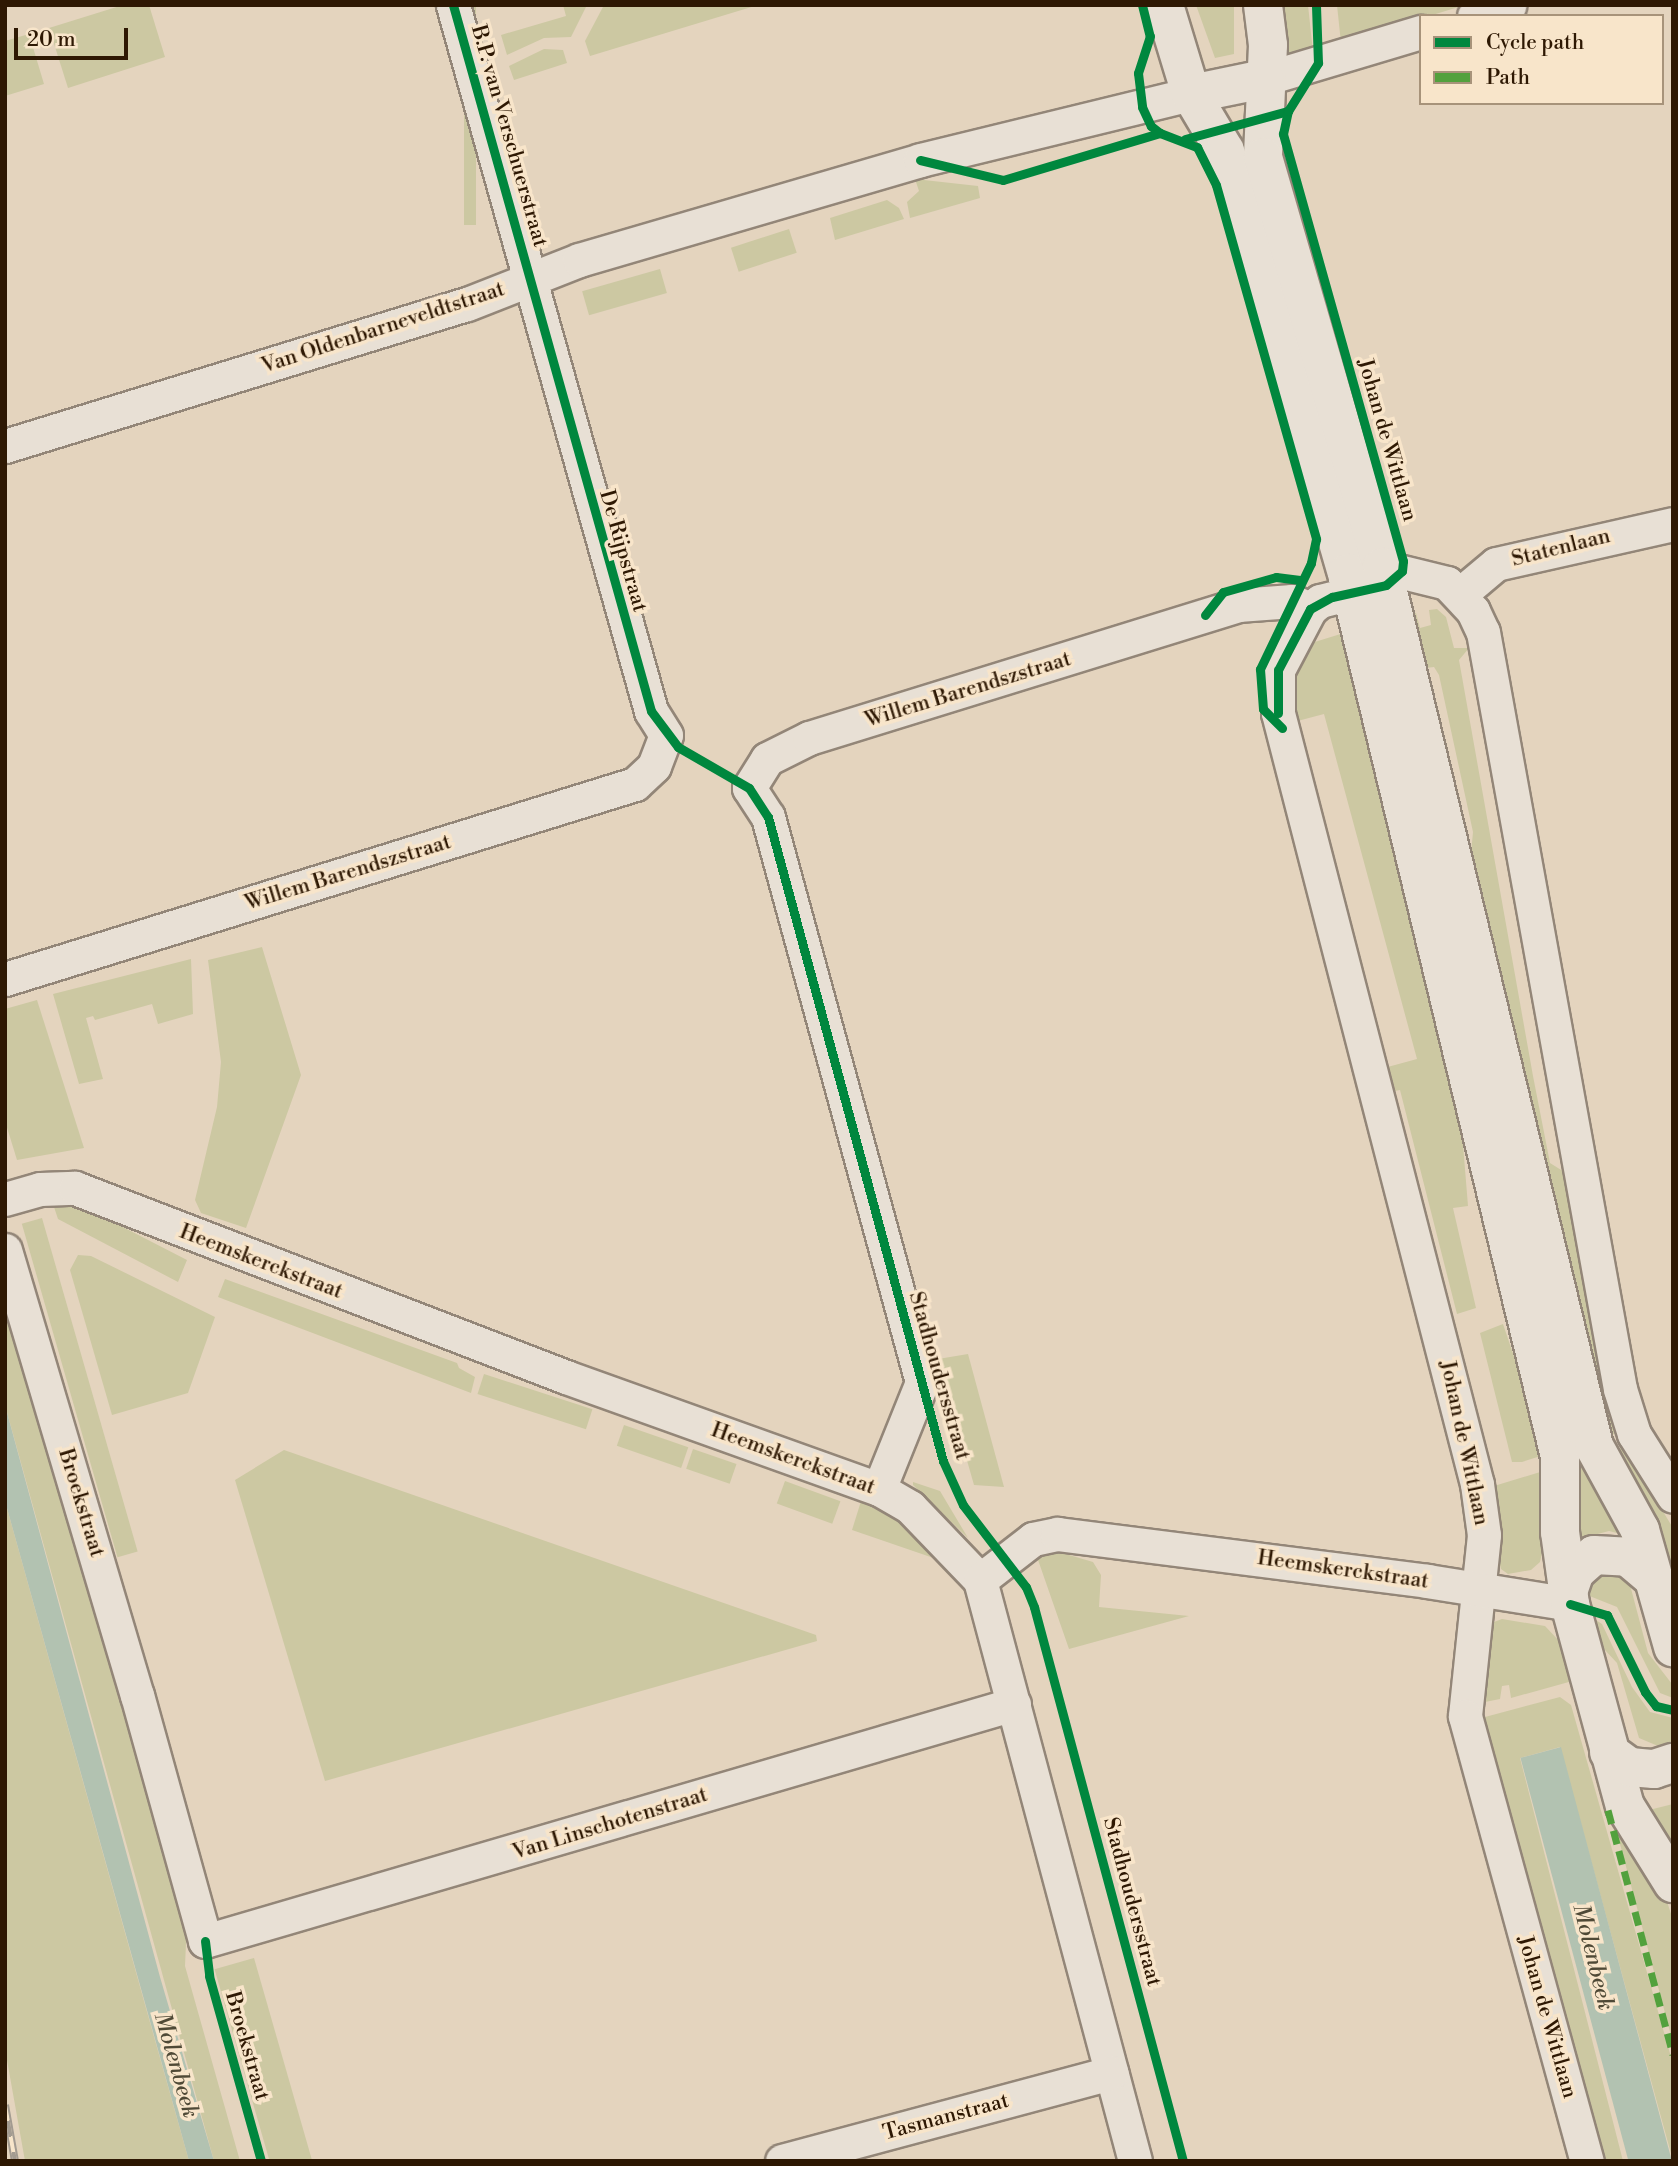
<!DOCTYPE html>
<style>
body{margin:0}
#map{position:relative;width:1678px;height:2166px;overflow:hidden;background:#e4d4be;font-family:"Libre Bodoni",serif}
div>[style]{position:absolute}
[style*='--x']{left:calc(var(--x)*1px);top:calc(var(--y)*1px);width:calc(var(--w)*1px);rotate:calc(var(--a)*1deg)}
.green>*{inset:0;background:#ccc8a2;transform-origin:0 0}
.water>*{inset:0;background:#b2c2b1;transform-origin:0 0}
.roads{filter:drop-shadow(2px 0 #938678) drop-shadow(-2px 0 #938678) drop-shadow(0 2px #938678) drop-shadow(0 -2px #938678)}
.street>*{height:33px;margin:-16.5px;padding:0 16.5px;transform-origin:16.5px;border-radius:16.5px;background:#e8e0d5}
.secondary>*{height:38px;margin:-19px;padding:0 19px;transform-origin:19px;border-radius:19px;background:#e8e0d5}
.rail>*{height:8px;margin-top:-4px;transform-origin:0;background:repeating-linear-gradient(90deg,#f8e5ca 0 16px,#a39b91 0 32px);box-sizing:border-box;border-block:2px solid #a39b91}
.quiet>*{height:7px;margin-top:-3.5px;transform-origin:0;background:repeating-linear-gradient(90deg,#52a13d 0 14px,transparent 0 21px)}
.cycleway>*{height:9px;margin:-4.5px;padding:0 4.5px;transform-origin:4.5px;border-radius:4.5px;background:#00873e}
span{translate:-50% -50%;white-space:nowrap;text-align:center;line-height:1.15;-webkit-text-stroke:7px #f8e5ca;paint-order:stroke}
.street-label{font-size:21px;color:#2e1803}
.water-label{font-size:23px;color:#4f4936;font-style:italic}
.frame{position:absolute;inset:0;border:7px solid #2e1803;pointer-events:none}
.legend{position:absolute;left:1419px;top:14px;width:245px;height:91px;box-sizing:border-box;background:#f8e5ca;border:2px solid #a7937a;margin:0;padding:9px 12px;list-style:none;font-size:21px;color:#2e1803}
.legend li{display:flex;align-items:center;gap:14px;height:35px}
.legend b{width:35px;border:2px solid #a7937a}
.scale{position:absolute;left:14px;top:28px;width:114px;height:32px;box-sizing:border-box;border:4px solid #2e1803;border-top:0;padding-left:9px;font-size:21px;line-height:24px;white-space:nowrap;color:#2e1803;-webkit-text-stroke:5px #f8e5ca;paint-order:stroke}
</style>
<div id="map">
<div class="green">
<div style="clip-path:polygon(123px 5px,149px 5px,165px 57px,68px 88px,49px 28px)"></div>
<div style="left:464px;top:5px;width:12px;height:220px"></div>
<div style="clip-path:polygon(563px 5px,587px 5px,571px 37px,544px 38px,507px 55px,501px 35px,566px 16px)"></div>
<div style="clip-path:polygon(604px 5px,758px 5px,590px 56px,585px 41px)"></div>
<div style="clip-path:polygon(1196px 5px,1234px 5px,1234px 54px,1215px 58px)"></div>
<div style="clip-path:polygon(1277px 5px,1308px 5px,1313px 52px,1282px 60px)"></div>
<div style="clip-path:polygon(1337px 5px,1465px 5px,1341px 43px)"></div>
<div style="clip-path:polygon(29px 34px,44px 84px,5px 96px,5px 41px)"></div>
<div style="clip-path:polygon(544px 49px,563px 50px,567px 63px,514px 80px,509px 66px)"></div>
<div style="clip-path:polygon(915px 179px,978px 186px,980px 198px,910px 218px,907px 202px,919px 191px)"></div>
<div style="clip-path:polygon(887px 200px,899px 208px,904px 219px,835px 240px,830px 218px)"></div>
<div style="left:789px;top:229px;width:25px;height:61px;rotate:72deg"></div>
<div style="left:660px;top:269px;width:25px;height:81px;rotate:74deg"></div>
<div style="clip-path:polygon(1437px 609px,1446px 617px,1454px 648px,1469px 648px,1459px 660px,1533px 1076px,1550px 1163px,1566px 1173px,1617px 1433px,1605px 1437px,1468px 886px,1473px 832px,1439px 675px,1434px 667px,1417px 669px,1406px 614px,1416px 613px,1420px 628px,1431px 625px,1429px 610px)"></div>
<div style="clip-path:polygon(1347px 632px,1458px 1083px,1468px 1206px,1453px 1208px,1476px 1308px,1457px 1314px,1400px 1090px,1389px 1092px,1384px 1068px,1417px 1059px,1324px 714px,1290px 723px,1291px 680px,1305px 645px)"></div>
<div style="clip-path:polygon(262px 947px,301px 1075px,246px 1228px,201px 1213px,195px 1200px,217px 1107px,221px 1062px,208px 960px)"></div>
<div style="clip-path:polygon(191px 959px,193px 1014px,158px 1024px,152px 1004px,95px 1020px,93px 1016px,86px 1018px,103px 1079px,79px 1084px,53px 994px)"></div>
<div style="clip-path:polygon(37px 1000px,84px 1148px,17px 1160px,5px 1121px,5px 1009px)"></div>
<div style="clip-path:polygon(50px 1195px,104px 1203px,115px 1223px,187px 1260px,178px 1282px,58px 1219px)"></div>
<div style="left:42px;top:1218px;width:347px;height:21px;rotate:74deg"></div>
<div style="clip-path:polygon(78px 1255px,91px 1256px,215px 1317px,188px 1393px,112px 1415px,70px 1270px)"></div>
<div style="clip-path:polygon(225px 1279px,457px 1363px,459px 1368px,475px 1377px,471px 1393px,218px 1297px)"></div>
<div style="clip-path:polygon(5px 1285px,187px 1920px,185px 1966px,240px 2161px,214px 2161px,5px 1405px)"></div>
<div style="clip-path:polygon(1503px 1324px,1547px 1454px,1522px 1462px,1512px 1462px,1480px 1333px)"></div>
<div style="clip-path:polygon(968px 1354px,1004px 1487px,974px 1485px,938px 1359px)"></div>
<div style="left:484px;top:1374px;width:114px;height:21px;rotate:18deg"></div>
<div style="left:624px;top:1425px;width:68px;height:22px;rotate:19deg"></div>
<div style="clip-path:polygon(1624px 1447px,1673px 1528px,1673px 1572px,1658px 1533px,1614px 1451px)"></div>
<div style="left:693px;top:1449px;width:46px;height:21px;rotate:19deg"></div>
<div style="clip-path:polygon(284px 1450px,816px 1635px,817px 1641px,325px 1781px,235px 1480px)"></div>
<div style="clip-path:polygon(1589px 1457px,1629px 1536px,1609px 1531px,1575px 1540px,1570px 1463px)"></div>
<div style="clip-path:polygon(1550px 1469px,1550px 1517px,1540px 1562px,1531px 1570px,1508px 1574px,1501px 1569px,1498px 1556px,1502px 1535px,1494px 1486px)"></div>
<div style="left:785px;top:1481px;width:59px;height:24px;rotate:20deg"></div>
<div style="clip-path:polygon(913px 1482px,940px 1491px,968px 1538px,913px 1485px)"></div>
<div style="clip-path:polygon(862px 1498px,887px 1506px,951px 1564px,852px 1530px)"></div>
<div style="clip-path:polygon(5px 1501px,144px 2001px,189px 2161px,25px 2161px,5px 2049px)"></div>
<div style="clip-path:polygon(1052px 1550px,1093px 1562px,1101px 1575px,1099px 1607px,1189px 1616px,1069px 1649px,1037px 1557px)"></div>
<div style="clip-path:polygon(1621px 1574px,1629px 1581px,1648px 1653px,1672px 1684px,1673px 1698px,1660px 1693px,1617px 1607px,1587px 1595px,1599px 1575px)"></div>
<div style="clip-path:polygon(1585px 1613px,1602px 1624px,1632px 1687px,1650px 1712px,1673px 1718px,1673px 1739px,1668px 1744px,1658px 1746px,1639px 1738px,1617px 1663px,1591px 1635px)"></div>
<div style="clip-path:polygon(1502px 1619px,1545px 1626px,1561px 1643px,1576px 1680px,1511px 1698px,1509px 1685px,1502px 1686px,1500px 1699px,1485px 1702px,1488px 1637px,1494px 1622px)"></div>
<div style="clip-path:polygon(1560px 1697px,1571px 1705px,1673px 2064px,1673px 2161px,1560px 1747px,1520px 1758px,1623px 2161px,1600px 2161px,1492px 1749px,1485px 1717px)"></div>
<div style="clip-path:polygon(1673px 1804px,1673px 1856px,1645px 1811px)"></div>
<div style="clip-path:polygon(1612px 1814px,1659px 1877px,1673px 1920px,1673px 2043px)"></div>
<div style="left:254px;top:1958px;width:211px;height:41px;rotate:74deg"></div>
</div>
<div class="water">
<div style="clip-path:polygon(5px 1405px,160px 1977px,214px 2161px,189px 2161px,5px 1501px)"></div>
<div style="left:1561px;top:1747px;width:428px;height:42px;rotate:75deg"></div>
</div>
<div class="roads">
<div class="street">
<div style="--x:1474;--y:16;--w:37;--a:-17"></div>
<div style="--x:1264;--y:79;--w:164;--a:-16.7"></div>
<div style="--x:5;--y:446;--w:483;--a:-17.1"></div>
<div style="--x:467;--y:304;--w:120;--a:-21.4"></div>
<div style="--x:579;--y:260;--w:355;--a:-16.3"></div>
<div style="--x:920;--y:160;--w:279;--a:-13.7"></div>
<div style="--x:1382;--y:567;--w:67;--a:13.8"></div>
<div style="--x:1447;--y:583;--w:38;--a:47"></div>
<div style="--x:1473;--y:611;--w:23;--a:65"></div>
<div style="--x:1483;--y:632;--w:769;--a:79.74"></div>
<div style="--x:1620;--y:1389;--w:47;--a:72.7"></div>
<div style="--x:1634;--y:1434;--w:73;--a:57.8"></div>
<div style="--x:1352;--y:593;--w:33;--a:166"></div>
<div style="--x:1320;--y:601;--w:13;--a:141"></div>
<div style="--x:1310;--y:609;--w:69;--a:117.7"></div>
<div style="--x:1278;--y:670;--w:43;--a:90"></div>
<div style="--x:1278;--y:713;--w:796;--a:75.53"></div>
<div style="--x:1477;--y:1484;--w:51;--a:82.2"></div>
<div style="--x:1484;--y:1535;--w:182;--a:96"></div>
<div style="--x:1465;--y:1716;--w:461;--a:74.7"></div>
<div style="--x:1459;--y:595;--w:48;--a:-40"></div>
<div style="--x:1496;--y:564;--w:181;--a:-12.7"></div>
<div style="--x:5;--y:979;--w:659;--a:-17.2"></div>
<div style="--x:635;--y:784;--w:26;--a:-43"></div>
<div style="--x:654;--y:766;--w:33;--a:-69"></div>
<div style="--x:666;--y:735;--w:28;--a:-122"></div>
<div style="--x:651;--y:711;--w:733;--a:-105.67"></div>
<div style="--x:5;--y:1199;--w:36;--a:-16"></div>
<div style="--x:40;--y:1189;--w:35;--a:-2"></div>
<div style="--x:75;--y:1188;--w:526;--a:21.05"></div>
<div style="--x:566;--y:1377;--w:332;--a:19.7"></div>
<div style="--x:879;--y:1489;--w:36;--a:30"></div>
<div style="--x:910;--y:1507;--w:101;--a:46.2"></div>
<div style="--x:980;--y:1580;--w:601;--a:75.06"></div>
<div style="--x:5;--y:1250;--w:464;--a:73.5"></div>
<div style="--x:137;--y:1695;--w:255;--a:74.5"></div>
<div style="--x:205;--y:1941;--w:843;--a:-16.33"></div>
<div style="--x:879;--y:1489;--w:115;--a:-68.1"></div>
<div style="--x:922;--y:1382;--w:586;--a:-105.25"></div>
<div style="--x:768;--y:817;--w:35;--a:-123"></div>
<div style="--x:749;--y:788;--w:34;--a:-58"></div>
<div style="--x:767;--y:759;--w:47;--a:-26.6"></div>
<div style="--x:809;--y:738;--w:449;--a:-17.2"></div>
<div style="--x:1238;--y:605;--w:54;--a:-4.2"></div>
<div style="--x:1292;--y:601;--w:20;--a:24"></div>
<div style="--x:980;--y:1580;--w:67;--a:-37.7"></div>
<div style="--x:1033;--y:1539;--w:25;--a:-12"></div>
<div style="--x:1057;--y:1534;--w:373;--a:7.2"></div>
<div style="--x:1427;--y:1581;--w:145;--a:9.1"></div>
<div style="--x:782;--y:2161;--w:341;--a:-15"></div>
</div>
<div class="secondary">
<div style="--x:1164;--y:5;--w:93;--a:73.1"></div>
<div style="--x:1191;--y:94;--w:66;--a:59.2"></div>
<div style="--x:1225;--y:151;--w:439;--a:73.9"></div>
<div style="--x:1347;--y:573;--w:909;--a:76.45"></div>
<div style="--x:1560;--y:1457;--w:75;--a:90"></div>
<div style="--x:1560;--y:1532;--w:73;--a:82.1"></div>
<div style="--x:1570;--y:1604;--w:209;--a:74.8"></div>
<div style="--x:1625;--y:1806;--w:91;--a:58.1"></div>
<div style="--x:1263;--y:5;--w:40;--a:82.9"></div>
<div style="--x:1268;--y:45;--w:112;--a:92.6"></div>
<div style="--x:1263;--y:157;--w:427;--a:73.8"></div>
<div style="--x:1382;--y:567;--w:904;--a:76.44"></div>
<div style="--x:1594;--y:1446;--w:96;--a:61.3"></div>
<div style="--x:1640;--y:1530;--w:122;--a:74.2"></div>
<div style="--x:1191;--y:94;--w:75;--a:-11.6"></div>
<div style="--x:1568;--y:1592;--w:21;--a:-71"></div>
<div style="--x:1575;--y:1572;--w:25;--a:-42"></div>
<div style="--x:1594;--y:1555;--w:34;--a:3"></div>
<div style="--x:1628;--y:1557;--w:34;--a:40"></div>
<div style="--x:1609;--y:1752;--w:26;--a:36"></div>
<div style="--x:1630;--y:1767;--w:24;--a:5"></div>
<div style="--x:1654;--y:1769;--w:20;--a:-18"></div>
</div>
</div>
<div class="rail">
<div style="--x:5;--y:2105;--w:57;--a:79.9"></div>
</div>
<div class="quiet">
<div style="--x:1608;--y:1810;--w:253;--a:75.1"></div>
</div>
<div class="cycleway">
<div style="--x:453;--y:5;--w:733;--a:74.33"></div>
<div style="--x:651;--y:711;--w:45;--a:53.1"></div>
<div style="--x:678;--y:747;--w:82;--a:30"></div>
<div style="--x:749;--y:788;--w:35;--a:57"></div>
<div style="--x:768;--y:817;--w:667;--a:74.8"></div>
<div style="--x:943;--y:1461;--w:48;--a:65.6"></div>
<div style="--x:963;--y:1505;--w:103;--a:52.5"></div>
<div style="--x:1026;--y:1587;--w:22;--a:68"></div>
<div style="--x:1034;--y:1607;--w:574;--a:74.95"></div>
<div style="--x:1142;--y:5;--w:32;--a:76"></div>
<div style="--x:1150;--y:36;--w:39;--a:108"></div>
<div style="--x:1138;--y:73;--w:34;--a:83"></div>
<div style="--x:1142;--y:107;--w:21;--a:65"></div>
<div style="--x:1151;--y:126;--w:11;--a:38"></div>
<div style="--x:1160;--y:133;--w:40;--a:21"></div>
<div style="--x:1197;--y:147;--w:42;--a:63.4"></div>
<div style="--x:1216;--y:185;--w:368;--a:74.2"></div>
<div style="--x:1316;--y:539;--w:25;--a:102"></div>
<div style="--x:1311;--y:563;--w:118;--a:115.7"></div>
<div style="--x:1260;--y:669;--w:40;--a:85.7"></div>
<div style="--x:1263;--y:709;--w:27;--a:45"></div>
<div style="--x:1185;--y:139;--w:107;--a:-15.2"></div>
<div style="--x:920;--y:160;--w:85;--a:13.5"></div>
<div style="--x:1003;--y:180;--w:164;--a:-16.7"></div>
<div style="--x:1205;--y:615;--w:29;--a:-52"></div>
<div style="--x:1223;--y:592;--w:55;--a:-15.8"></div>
<div style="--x:1276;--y:577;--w:26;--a:7"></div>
<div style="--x:1278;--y:713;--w:43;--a:-90"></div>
<div style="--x:1278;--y:670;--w:69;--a:-62.3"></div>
<div style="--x:1310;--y:609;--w:25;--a:-29"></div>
<div style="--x:1332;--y:597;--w:55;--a:-12.5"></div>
<div style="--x:1386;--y:585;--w:21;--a:-41"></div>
<div style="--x:1402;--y:571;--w:10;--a:-84"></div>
<div style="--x:1403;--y:561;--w:444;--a:-105.7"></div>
<div style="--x:1283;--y:134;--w:24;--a:-78"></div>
<div style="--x:1288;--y:111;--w:57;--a:-58"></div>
<div style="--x:1318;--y:63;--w:58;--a:-92"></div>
<div style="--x:1570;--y:1604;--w:39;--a:17"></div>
<div style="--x:1607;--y:1615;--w:86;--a:63.7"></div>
<div style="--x:1645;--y:1692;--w:18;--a:52"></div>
<div style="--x:1656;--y:1706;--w:17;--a:13"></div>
<div style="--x:205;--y:1941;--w:35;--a:83"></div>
<div style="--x:209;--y:1976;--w:192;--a:74.3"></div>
</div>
<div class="street-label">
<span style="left:509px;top:136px;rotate:74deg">B.P. van Verschuerstraat</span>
<span style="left:383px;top:328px;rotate:-18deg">Van Oldenbarneveldtstraat</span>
<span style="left:1387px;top:440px;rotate:74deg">Johan de Wittlaan</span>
<span style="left:1561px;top:548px;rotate:-14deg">Statenlaan</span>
<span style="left:623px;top:551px;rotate:74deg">De Rijpstraat</span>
<span style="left:968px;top:690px;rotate:-17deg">Willem Barendszstraat</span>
<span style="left:348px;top:873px;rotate:-17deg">Willem Barendszstraat</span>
<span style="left:261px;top:1262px;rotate:21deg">Heemskerckstraat</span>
<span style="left:939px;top:1376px;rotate:74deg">Stadhoudersstraat</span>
<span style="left:1464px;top:1443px;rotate:78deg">Johan de Wittlaan</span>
<span style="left:793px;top:1459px;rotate:20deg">Heemskerckstraat</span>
<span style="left:81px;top:1503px;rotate:73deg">Broekstraat</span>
<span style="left:1343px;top:1570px;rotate:8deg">Heemskerckstraat</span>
<span style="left:610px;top:1824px;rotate:-17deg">Van Linschotenstraat</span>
<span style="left:1132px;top:1902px;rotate:75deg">Stadhoudersstraat</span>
<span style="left:1547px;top:2017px;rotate:74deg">Johan de Wittlaan</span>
<span style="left:247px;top:2046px;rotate:74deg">Broekstraat</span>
<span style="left:946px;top:2117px;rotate:-15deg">Tasmanstraat</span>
</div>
<div class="water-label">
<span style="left:1593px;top:1957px;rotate:76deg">Molenbeek</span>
<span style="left:176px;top:2065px;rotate:74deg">Molenbeek</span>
</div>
<div class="frame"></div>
<ul class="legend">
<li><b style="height:9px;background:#00873e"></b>Cycle path</li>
<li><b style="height:9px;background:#52a13d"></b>Path</li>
</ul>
<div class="scale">20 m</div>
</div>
